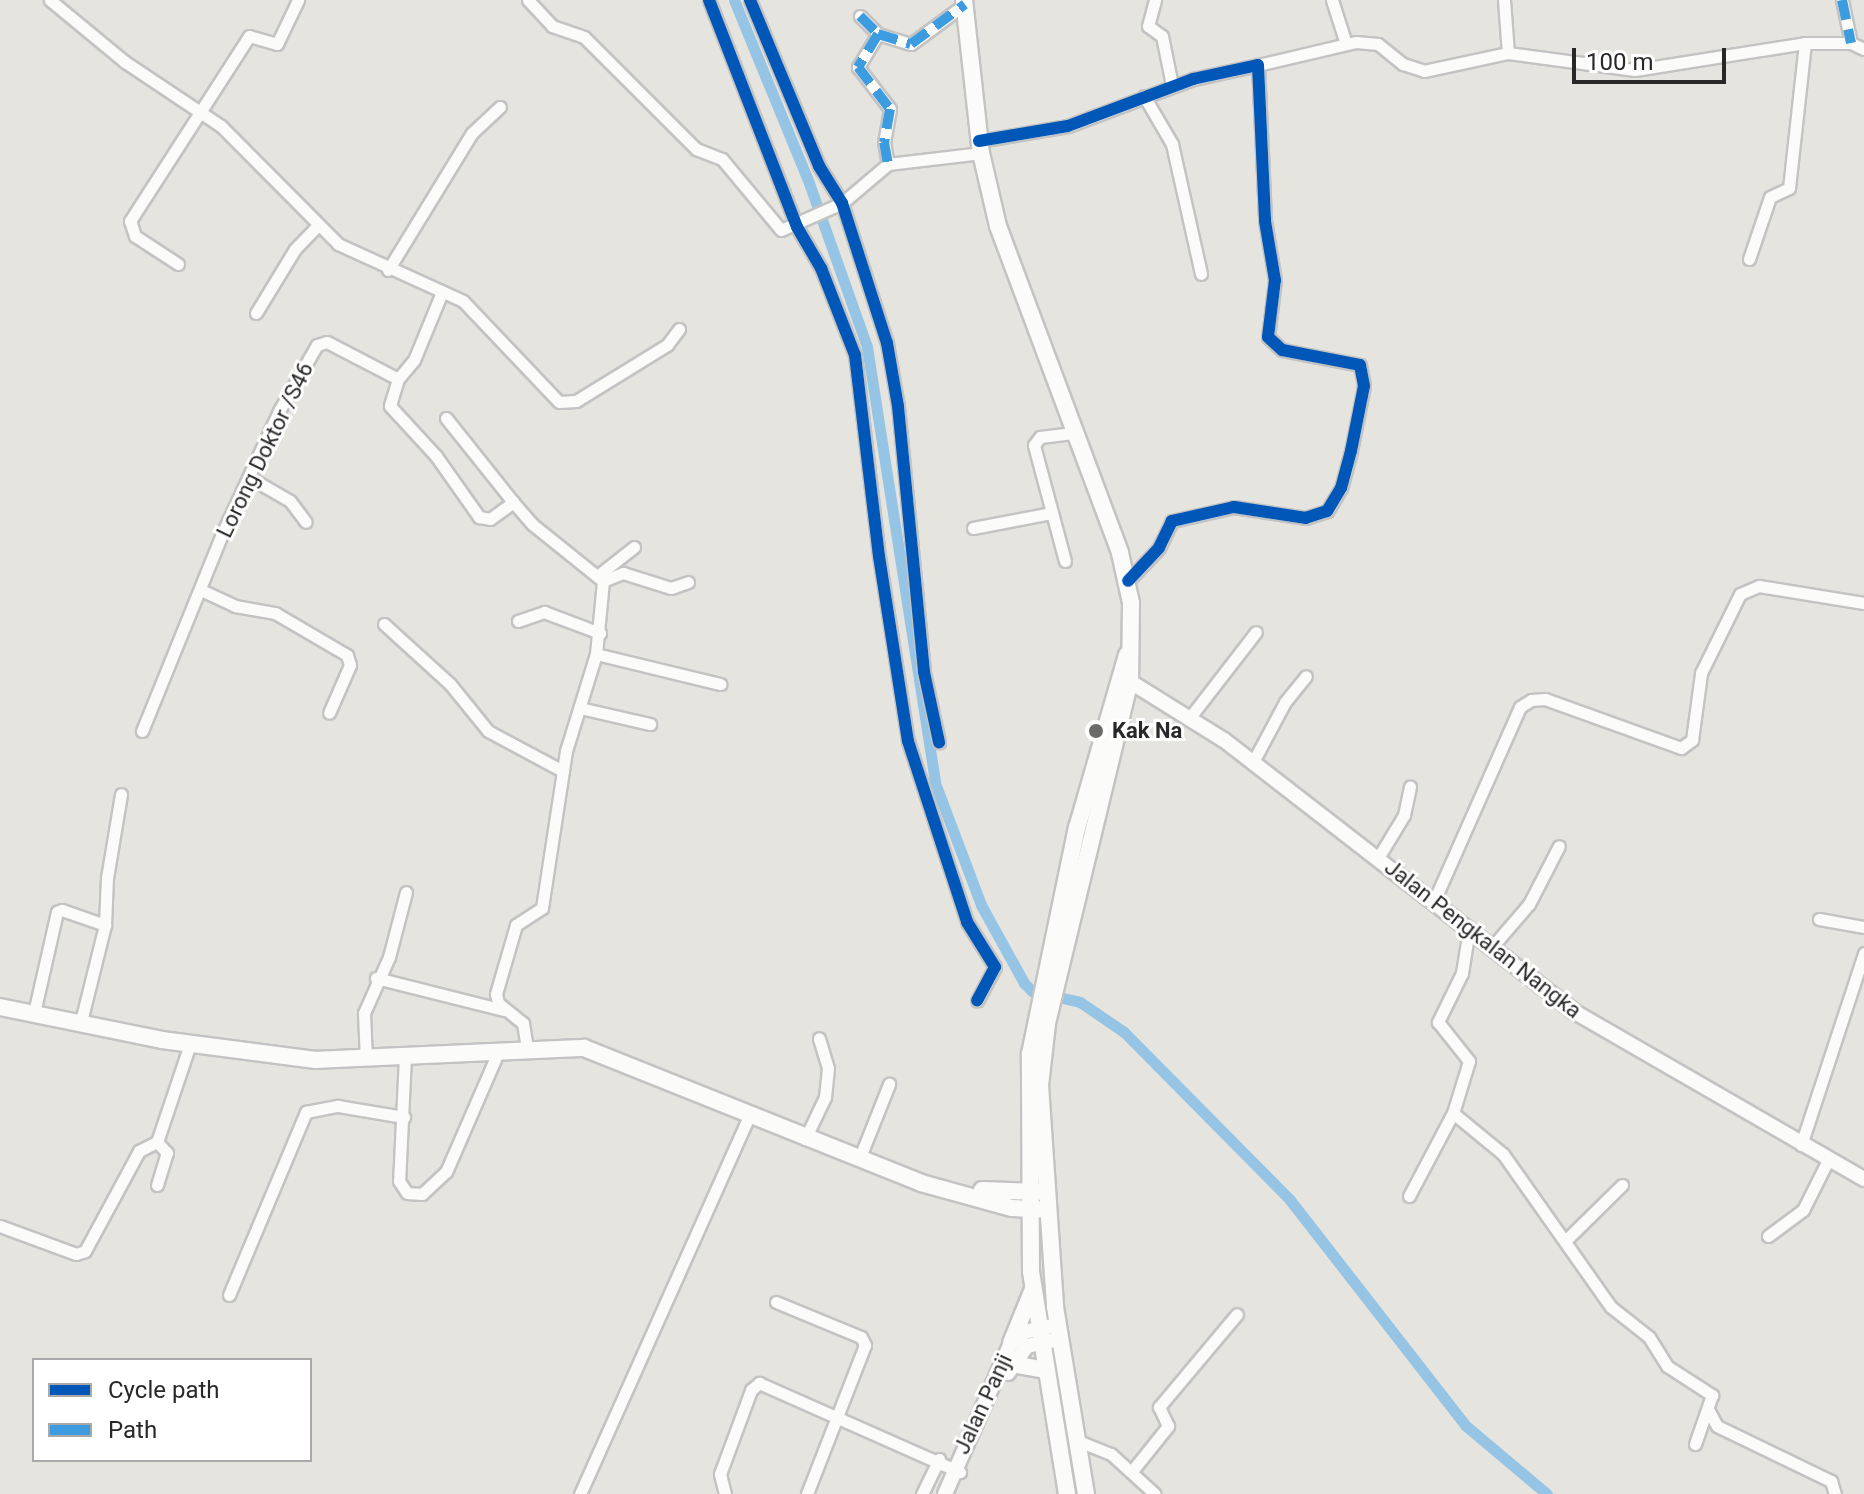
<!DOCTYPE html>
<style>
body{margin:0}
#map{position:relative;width:1864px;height:1494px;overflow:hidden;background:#e6e4de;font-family:Roboto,sans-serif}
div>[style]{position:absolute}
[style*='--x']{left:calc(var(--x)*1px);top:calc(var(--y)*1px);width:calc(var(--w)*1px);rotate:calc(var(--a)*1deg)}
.canal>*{height:11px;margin:-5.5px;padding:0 5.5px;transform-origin:5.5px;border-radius:5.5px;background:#95c4e4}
.roads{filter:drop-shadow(2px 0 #c4c3c3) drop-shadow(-2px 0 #c4c3c3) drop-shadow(0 2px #c4c3c3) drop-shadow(0 -2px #c4c3c3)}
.minor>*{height:11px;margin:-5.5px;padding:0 5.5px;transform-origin:5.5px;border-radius:5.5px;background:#fbfbfa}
.tertiary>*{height:14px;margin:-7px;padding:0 7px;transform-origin:7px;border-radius:7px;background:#fbfbfa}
.secondary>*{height:16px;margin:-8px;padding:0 8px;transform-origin:8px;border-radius:8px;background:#fbfbfa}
.quiet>*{height:10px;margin-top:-5px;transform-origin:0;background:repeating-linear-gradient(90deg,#3d9ce0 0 20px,transparent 0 30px)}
.cycleway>*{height:12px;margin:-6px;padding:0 6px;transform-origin:6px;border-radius:6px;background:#0057b8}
.dots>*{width:22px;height:22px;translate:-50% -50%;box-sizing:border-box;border:4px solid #fff;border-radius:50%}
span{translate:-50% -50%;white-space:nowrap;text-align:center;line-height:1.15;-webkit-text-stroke:6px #fff;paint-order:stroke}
.street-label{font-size:22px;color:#282828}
.poi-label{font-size:22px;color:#282828;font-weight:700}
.left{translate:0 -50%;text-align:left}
.legend{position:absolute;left:32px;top:1358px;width:280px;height:104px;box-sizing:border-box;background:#fff;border:2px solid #a9a9a9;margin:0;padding:10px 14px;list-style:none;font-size:24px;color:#282828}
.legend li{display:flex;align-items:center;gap:16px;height:40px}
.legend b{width:40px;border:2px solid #a9a9a9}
.scale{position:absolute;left:1572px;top:48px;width:154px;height:36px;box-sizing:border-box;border:4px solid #282828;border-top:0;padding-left:10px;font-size:24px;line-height:28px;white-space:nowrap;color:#282828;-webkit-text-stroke:6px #fff;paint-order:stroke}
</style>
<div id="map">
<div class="canal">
<div style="--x:734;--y:0;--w:198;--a:67.7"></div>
<div style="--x:809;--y:183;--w:174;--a:70.5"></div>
<div style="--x:867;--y:347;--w:441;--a:81.1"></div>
<div style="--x:935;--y:783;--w:130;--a:69.3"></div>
<div style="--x:981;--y:905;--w:89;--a:61.1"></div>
<div style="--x:1024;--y:983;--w:11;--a:45"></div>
<div style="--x:1032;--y:991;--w:49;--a:12.9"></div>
<div style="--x:1080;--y:1002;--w:53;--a:34.3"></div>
<div style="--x:1124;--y:1032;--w:236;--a:45.3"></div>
<div style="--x:1290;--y:1200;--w:285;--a:52.1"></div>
<div style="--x:1465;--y:1425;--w:107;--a:40.1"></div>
</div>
<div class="roads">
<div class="minor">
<div style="--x:50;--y:0;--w:97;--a:39.6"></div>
<div style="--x:125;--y:62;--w:115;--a:33.7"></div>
<div style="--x:221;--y:126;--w:166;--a:45.2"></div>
<div style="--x:338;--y:244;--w:137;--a:24.5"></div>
<div style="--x:463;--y:301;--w:139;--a:46.5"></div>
<div style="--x:559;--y:402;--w:17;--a:-3"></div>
<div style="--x:576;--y:401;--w:107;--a:-31.6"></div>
<div style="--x:667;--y:345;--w:20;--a:-53"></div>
<div style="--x:528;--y:0;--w:35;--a:47"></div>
<div style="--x:552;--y:26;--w:34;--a:19"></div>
<div style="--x:584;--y:37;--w:158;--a:45"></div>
<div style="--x:696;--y:149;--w:28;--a:21"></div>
<div style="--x:722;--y:159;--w:92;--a:50.3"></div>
<div style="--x:781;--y:230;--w:67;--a:-23.9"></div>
<div style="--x:842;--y:203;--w:60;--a:-40.3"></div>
<div style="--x:888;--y:164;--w:94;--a:-6.7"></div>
<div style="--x:709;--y:0;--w:243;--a:68.8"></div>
<div style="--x:797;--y:227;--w:48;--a:59.7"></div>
<div style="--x:821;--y:268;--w:93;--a:68.7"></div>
<div style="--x:855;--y:355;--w:202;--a:83.2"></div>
<div style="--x:879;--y:556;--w:187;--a:81.1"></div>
<div style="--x:908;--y:741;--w:190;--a:71.9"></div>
<div style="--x:967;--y:922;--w:53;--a:58.1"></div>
<div style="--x:995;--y:967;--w:38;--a:118"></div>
<div style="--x:750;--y:0;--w:180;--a:67.4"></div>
<div style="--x:819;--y:166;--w:44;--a:58.1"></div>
<div style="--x:842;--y:203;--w:147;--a:72.2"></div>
<div style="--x:887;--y:343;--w:64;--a:80.1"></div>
<div style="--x:898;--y:406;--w:267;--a:84.4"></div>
<div style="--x:924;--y:672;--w:72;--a:77.9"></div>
<div style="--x:1155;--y:0;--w:27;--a:105"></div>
<div style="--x:1148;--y:26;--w:17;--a:36"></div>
<div style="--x:1162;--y:36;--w:50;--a:78.5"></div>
<div style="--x:1332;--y:0;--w:46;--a:72.3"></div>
<div style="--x:1504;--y:0;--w:53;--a:85.7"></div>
<div style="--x:1842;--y:0;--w:44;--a:78.2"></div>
<div style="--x:860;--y:16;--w:25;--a:45"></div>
<div style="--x:878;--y:34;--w:34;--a:17"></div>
<div style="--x:911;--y:44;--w:67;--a:-36.5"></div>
<div style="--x:878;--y:34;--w:39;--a:121"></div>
<div style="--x:858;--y:67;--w:53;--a:52.7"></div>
<div style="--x:890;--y:109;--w:34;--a:100"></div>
<div style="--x:884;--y:142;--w:22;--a:80"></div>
<div style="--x:1258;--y:65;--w:101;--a:-13.2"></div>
<div style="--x:1356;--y:42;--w:22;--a:5"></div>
<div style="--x:1378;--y:44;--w:32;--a:39"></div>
<div style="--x:1403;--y:64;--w:22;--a:18"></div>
<div style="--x:1424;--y:71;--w:86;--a:-12.1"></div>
<div style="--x:1508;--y:53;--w:128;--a:7.6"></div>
<div style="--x:1635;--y:70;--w:172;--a:-9"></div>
<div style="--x:1805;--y:43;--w:46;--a:0"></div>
<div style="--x:1851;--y:43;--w:14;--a:25"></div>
<div style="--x:1144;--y:96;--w:56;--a:59.7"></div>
<div style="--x:1172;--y:144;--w:133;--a:77.4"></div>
<div style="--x:979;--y:141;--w:90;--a:-9.6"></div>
<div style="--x:1068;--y:126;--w:134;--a:-20.6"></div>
<div style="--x:1193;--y:79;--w:66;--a:-12.2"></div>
<div style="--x:1258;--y:65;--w:156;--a:87.4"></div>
<div style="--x:1265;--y:221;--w:60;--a:80.4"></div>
<div style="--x:1275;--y:280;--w:57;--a:97"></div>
<div style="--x:1268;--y:337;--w:19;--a:43"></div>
<div style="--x:1282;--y:350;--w:79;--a:10.9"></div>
<div style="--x:1360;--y:365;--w:21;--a:79"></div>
<div style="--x:1364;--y:386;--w:66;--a:101.3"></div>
<div style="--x:1351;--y:451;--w:38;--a:105"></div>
<div style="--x:1341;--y:488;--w:27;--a:121"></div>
<div style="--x:1327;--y:511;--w:22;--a:162"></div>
<div style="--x:1306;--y:518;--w:73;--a:-171.3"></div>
<div style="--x:1234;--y:507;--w:64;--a:167.3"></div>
<div style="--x:1172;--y:521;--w:30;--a:116"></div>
<div style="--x:1159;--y:548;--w:45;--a:133.2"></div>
<div style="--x:1749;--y:259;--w:65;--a:-71.3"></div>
<div style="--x:1770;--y:197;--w:21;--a:-25"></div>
<div style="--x:1789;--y:188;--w:146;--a:-83.7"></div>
<div style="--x:178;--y:264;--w:51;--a:-146.9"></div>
<div style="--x:135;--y:236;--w:16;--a:-108"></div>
<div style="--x:130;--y:221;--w:220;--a:-57.2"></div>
<div style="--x:249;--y:36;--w:29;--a:16"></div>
<div style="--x:277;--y:44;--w:49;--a:-64.5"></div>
<div style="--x:388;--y:270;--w:161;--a:-58.5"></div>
<div style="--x:472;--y:133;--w:38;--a:-43"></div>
<div style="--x:256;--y:313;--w:75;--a:-58.6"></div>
<div style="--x:295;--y:249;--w:32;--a:-46"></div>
<div style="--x:398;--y:379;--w:28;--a:107"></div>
<div style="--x:390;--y:406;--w:68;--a:47.4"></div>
<div style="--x:436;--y:456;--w:75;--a:54.8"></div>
<div style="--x:479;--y:517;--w:11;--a:10"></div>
<div style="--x:490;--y:519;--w:29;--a:-36"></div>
<div style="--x:513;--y:502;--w:29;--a:49"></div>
<div style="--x:532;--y:524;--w:91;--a:38.8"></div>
<div style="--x:603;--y:581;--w:73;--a:95.5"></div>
<div style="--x:596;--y:654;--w:102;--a:107.2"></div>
<div style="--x:566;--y:751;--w:159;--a:98.7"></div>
<div style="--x:542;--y:908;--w:31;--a:147"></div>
<div style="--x:516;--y:925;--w:72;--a:106.2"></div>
<div style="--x:496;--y:994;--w:9;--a:77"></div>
<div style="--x:498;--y:1003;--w:32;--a:39"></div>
<div style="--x:523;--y:1023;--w:26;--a:81"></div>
<div style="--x:446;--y:418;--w:107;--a:51.4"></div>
<div style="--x:252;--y:479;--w:44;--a:30.1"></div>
<div style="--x:290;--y:501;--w:26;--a:53"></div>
<div style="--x:973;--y:528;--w:79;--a:-10.9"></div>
<div style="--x:1065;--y:561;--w:120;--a:-105"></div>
<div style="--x:1034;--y:445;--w:10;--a:-53"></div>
<div style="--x:1040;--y:437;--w:35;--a:-7"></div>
<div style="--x:601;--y:573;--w:42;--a:-38.2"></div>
<div style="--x:603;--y:581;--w:22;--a:-22"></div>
<div style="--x:623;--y:573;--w:50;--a:17.4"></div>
<div style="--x:671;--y:588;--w:18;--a:-19"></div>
<div style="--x:201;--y:590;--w:38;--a:25"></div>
<div style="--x:235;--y:606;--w:41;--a:9.9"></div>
<div style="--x:275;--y:613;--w:83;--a:30.3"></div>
<div style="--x:347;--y:655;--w:10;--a:73"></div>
<div style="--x:350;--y:665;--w:52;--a:113.6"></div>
<div style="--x:518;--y:621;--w:28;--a:-19"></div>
<div style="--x:544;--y:612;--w:60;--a:20.6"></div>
<div style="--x:384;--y:624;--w:89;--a:42.3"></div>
<div style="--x:450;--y:684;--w:60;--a:51"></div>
<div style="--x:488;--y:731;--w:85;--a:28.1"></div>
<div style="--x:596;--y:654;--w:128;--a:13.6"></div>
<div style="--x:580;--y:708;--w:72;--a:12.9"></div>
<div style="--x:1191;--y:716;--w:106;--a:-52.3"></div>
<div style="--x:142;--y:731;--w:210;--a:-67.9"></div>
<div style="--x:221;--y:536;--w:138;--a:-65.1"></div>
<div style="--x:279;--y:411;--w:76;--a:-60.1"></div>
<div style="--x:317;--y:345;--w:10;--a:-17"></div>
<div style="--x:327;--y:342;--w:80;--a:27.5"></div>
<div style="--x:398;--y:379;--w:25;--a:-50"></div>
<div style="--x:414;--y:360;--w:74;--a:-67.6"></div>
<div style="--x:1253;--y:762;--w:68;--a:-61.9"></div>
<div style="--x:1285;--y:702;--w:33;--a:-51"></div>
<div style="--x:1378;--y:858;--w:50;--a:-58.8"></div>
<div style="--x:1404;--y:815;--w:29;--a:-78"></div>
<div style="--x:1434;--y:901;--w:212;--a:-66.1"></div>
<div style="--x:1520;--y:707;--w:13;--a:-32"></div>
<div style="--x:1531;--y:700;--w:14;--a:-4"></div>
<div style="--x:1545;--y:699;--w:145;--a:19.8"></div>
<div style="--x:1681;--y:748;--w:14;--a:-36"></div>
<div style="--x:1692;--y:740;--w:68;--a:-82.3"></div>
<div style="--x:1701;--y:673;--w:88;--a:-63.7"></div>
<div style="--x:1740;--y:594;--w:21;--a:-23"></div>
<div style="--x:1759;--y:586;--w:106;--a:9.2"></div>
<div style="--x:1819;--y:919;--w:46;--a:10.1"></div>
<div style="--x:105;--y:925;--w:47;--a:-87.6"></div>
<div style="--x:107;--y:878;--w:85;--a:-80.5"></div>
<div style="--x:1469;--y:929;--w:45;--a:99"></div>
<div style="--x:1462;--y:973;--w:55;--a:116.1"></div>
<div style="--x:1438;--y:1022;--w:50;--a:51.5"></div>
<div style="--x:1469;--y:1061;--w:54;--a:107.1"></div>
<div style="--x:1453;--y:1113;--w:65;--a:39.4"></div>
<div style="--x:1503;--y:1154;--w:187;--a:54.8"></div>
<div style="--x:1611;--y:1307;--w:48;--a:38.3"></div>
<div style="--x:1649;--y:1337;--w:34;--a:58"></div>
<div style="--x:1667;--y:1366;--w:54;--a:32.8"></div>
<div style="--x:1712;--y:1395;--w:52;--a:109.1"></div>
<div style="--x:1492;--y:947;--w:57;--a:-49.3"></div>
<div style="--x:1529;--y:904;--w:65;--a:-62.7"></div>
<div style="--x:376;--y:978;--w:131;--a:14.1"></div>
<div style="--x:34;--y:1013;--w:104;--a:-77.2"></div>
<div style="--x:57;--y:912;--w:5;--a:-22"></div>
<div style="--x:62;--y:910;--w:46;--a:19.2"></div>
<div style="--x:105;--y:925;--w:99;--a:104"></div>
<div style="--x:405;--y:1056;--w:125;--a:92.7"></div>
<div style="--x:399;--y:1181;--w:14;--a:56"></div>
<div style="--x:407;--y:1193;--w:15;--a:4"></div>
<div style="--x:422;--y:1194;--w:33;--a:-43"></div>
<div style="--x:446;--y:1172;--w:133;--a:-66.5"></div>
<div style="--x:366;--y:1059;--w:46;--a:-92.5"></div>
<div style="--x:364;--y:1013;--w:61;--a:-65.9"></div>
<div style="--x:389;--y:957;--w:67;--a:-75.3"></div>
<div style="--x:805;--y:1139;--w:47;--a:-64.5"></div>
<div style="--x:825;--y:1097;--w:29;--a:-84"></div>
<div style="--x:828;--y:1068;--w:31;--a:-107"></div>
<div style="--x:1801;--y:1145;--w:202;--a:-71.8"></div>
<div style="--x:860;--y:1157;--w:79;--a:-68.3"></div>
<div style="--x:157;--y:1185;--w:34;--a:-73"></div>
<div style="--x:167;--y:1153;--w:15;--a:-132"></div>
<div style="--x:1409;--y:1196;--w:94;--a:-62.1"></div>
<div style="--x:0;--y:1226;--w:81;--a:20.2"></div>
<div style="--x:76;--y:1254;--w:9;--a:-18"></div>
<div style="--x:85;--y:1251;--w:114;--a:-61.6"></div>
<div style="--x:139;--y:1151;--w:20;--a:-27"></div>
<div style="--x:157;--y:1142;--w:103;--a:-71.4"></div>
<div style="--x:1768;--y:1236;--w:44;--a:-36.6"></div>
<div style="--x:1803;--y:1210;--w:56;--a:-63.4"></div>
<div style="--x:1565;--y:1241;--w:80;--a:-44.5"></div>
<div style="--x:229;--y:1295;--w:199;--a:-67.2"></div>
<div style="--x:306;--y:1112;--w:33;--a:-11"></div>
<div style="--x:338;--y:1106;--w:67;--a:9.5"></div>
<div style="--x:776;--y:1302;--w:92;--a:22.4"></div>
<div style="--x:861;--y:1337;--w:9;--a:63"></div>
<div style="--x:865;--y:1345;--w:160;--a:111.3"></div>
<div style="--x:1709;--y:1411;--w:17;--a:62"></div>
<div style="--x:1717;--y:1426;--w:127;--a:25.8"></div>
<div style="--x:1831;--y:1481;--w:14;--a:73"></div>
<div style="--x:1076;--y:1440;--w:38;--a:22"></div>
<div style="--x:1111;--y:1454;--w:59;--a:42.3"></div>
<div style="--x:1132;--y:1471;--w:58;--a:-51.3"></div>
<div style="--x:1168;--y:1426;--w:21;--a:-115"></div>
<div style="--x:1159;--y:1407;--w:121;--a:-50"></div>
<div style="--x:580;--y:1494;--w:416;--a:-65.9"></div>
<div style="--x:725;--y:1494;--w:21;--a:-104"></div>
<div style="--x:720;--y:1474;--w:90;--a:-69.7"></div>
<div style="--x:751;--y:1390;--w:11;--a:-41"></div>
<div style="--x:759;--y:1383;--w:220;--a:23.9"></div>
<div style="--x:922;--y:1494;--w:39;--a:-64"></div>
</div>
<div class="tertiary">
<div style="--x:1121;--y:676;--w:121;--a:31.9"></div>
<div style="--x:1224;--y:740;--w:442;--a:37.8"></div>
<div style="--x:1573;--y:1011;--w:336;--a:30"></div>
<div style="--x:1008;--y:1373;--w:33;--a:-55"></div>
<div style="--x:1027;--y:1346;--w:34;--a:-12"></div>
<div style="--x:945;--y:1494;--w:165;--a:-66.4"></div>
<div style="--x:1011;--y:1343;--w:17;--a:-40"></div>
<div style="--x:1024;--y:1332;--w:35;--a:-12"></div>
</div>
<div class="secondary">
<div style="--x:964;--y:0;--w:154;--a:83.7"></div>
<div style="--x:981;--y:153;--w:75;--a:76.9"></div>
<div style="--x:998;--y:226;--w:349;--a:69.5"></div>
<div style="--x:1120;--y:553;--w:51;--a:77.6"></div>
<div style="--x:1131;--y:603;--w:77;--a:90.7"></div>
<div style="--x:1130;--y:680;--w:354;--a:103.6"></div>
<div style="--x:1047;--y:1024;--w:61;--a:96.5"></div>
<div style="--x:1040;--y:1085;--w:223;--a:86.1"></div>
<div style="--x:1055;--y:1307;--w:190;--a:80.6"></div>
<div style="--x:0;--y:1007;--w:165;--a:11.5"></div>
<div style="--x:162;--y:1040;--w:155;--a:7.4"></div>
<div style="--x:316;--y:1060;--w:268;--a:-2.6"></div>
<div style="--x:584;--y:1048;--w:363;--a:21.8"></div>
<div style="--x:921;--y:1183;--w:94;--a:15.4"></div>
<div style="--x:1012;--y:1208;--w:36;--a:3"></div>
<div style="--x:982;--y:1190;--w:56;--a:2"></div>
<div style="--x:1011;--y:1343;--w:58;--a:-67.8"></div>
<div style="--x:1012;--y:1364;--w:35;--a:10"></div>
<div style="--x:1067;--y:1494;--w:226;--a:-99.2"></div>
<div style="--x:1031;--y:1271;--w:217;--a:-90.3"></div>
<div style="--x:1030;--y:1054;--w:231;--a:-78.3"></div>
<div style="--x:1077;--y:828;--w:180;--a:-73.9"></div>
</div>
</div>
<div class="quiet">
<div style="--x:1842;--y:0;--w:44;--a:78.2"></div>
<div style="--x:860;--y:16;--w:25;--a:45"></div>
<div style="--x:878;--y:34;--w:34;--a:17"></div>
<div style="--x:911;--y:44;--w:67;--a:-36.5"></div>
<div style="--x:878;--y:34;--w:39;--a:121"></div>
<div style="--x:858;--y:67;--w:53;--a:52.7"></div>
<div style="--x:890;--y:109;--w:34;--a:100"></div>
<div style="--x:884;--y:142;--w:22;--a:80"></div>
</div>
<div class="cycleway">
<div style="--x:709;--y:0;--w:243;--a:68.8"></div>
<div style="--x:797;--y:227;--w:48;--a:59.7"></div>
<div style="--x:821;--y:268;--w:93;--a:68.7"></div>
<div style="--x:855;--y:355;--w:202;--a:83.2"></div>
<div style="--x:879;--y:556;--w:187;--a:81.1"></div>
<div style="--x:908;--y:741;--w:190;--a:71.9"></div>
<div style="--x:967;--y:922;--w:53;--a:58.1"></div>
<div style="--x:995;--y:967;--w:38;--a:118"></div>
<div style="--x:750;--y:0;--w:180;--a:67.4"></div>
<div style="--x:819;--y:166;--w:44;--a:58.1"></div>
<div style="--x:842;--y:203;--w:147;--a:72.2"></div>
<div style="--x:887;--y:343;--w:64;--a:80.1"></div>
<div style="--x:898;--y:406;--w:267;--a:84.4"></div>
<div style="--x:924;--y:672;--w:72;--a:77.9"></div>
<div style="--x:979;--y:141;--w:90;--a:-9.6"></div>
<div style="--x:1068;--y:126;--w:134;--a:-20.6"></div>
<div style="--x:1193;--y:79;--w:66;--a:-12.2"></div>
<div style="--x:1258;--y:65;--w:156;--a:87.4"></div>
<div style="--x:1265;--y:221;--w:60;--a:80.4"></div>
<div style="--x:1275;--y:280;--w:57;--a:97"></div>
<div style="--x:1268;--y:337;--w:19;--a:43"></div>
<div style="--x:1282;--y:350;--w:79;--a:10.9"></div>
<div style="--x:1360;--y:365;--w:21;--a:79"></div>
<div style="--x:1364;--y:386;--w:66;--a:101.3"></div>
<div style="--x:1351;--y:451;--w:38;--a:105"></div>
<div style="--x:1341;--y:488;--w:27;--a:121"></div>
<div style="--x:1327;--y:511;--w:22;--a:162"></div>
<div style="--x:1306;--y:518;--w:73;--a:-171.3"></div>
<div style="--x:1234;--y:507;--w:64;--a:167.3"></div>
<div style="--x:1172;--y:521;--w:30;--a:116"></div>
<div style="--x:1159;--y:548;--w:45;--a:133.2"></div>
</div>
<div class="dots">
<div style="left:1096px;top:731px;background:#6a6a68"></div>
</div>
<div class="street-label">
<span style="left:265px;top:450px;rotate:-64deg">Lorong Doktor /S46</span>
<span style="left:1483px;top:939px;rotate:38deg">Jalan Pengkalan Nangka</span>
<span style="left:983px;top:1404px;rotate:-65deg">Jalan Panji</span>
</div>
<div class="poi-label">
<span class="left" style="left:1112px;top:731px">Kak Na</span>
</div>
<ul class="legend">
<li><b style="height:10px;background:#0057b8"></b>Cycle path</li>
<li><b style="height:10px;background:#3d9ce0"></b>Path</li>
</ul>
<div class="scale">100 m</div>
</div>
